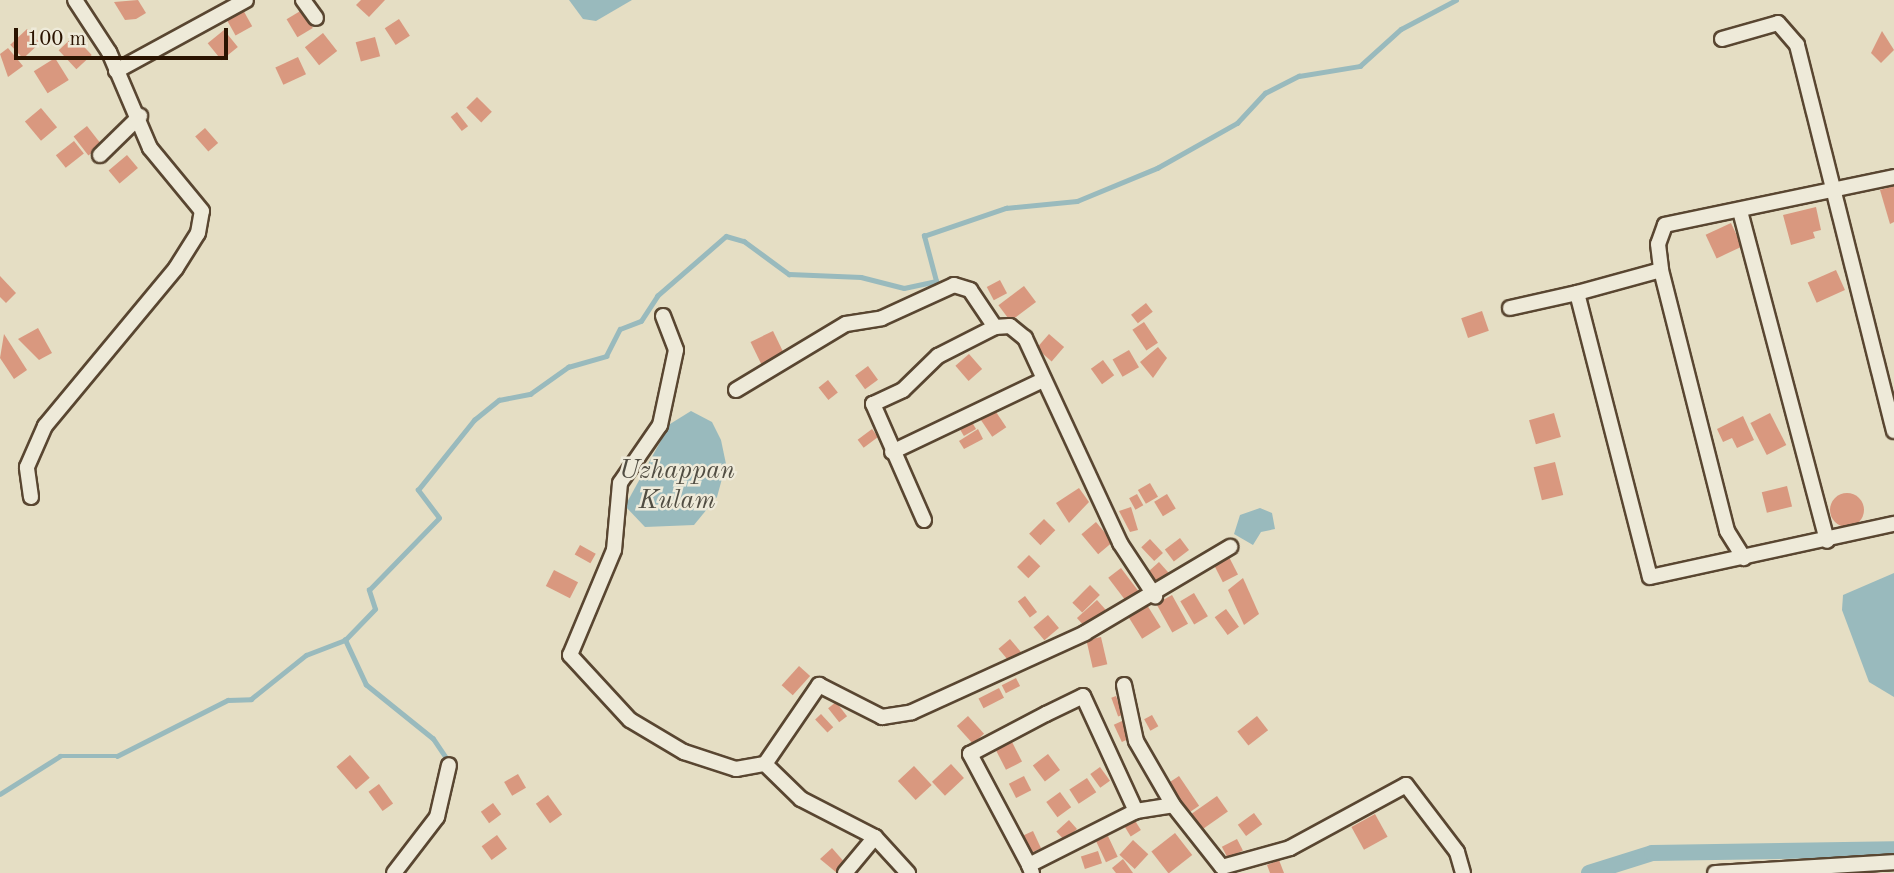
<!DOCTYPE html>
<style>
body{margin:0}
#map{position:relative;width:1894px;height:873px;overflow:hidden;background:#e5dec4;font-family:"Old Standard TT",serif}
div>[style]{position:absolute}
[style*='--x']{left:calc(var(--x)*1px);top:calc(var(--y)*1px);width:calc(var(--w)*1px);rotate:calc(var(--a)*1deg)}
.water>*{inset:0;background:#99babd}
.stream>*{height:4.5px;margin:-2.25px;padding:0 2.25px;transform-origin:2.25px;border-radius:2.25px;background:#99babd}
.canal>*{height:16px;margin:-8px;padding:0 8px;transform-origin:8px;border-radius:8px;background:#99babd}
.building>*{inset:0;background:#d9987f;transform-origin:0 0}
.round{border-radius:50%}
.roads{filter:drop-shadow(2px 0 #594631) drop-shadow(-2px 0 #594631) drop-shadow(0 2px #594631) drop-shadow(0 -2px #594631)}
.minor>*{height:14px;margin:-7px;padding:0 7px;transform-origin:7px;border-radius:7px;background:#eeead9}
span{translate:-50% -50%;white-space:nowrap;text-align:center;line-height:1.15;-webkit-text-stroke:5px #eeead9;paint-order:stroke}
.water-label{font-size:26px;color:#514d42;font-style:italic}
.scale{position:absolute;left:14px;top:28px;width:214px;height:32px;box-sizing:border-box;border:4px solid #2a1300;border-top:0;padding-left:9px;font-size:21px;line-height:24px;white-space:nowrap;color:#2a1300;-webkit-text-stroke:5px #eeead9;paint-order:stroke}
</style>
<div id="map">
<div class="water">
<div style="clip-path:polygon(569px 0,632px 0,596px 21px,583px 19px)"></div>
<div style="clip-path:polygon(691px 411px,712px 422px,721px 440px,726px 464px,717px 497px,694px 525px,645px 527px,625px 506px,670px 424px)"></div>
<div style="clip-path:polygon(1260px 508px,1272px 513px,1275px 529px,1261px 532px,1253px 545px,1234px 534px,1240px 515px)"></div>
<div style="clip-path:polygon(1894px 573px,1894px 697px,1869px 682px,1842px 610px,1843px 595px)"></div>
</div>
<div class="stream">
<div style="--x:450;--y:764;--w:30;--a:-124"></div>
<div style="--x:433;--y:739;--w:86;--a:-141.1"></div>
<div style="--x:366;--y:685;--w:50;--a:-115"></div>
<div style="--x:345;--y:640;--w:43;--a:-45.9"></div>
<div style="--x:375;--y:609;--w:20;--a:-108"></div>
<div style="--x:369;--y:590;--w:100;--a:-45.8"></div>
<div style="--x:439;--y:518;--w:35;--a:-127"></div>
<div style="--x:418;--y:490;--w:90;--a:-51.3"></div>
<div style="--x:474;--y:420;--w:32;--a:-39"></div>
<div style="--x:499;--y:400;--w:32;--a:-11"></div>
<div style="--x:530;--y:394;--w:47;--a:-35.4"></div>
<div style="--x:568;--y:367;--w:40;--a:-16"></div>
<div style="--x:606;--y:356;--w:30;--a:-63"></div>
<div style="--x:620;--y:329;--w:22;--a:-21"></div>
<div style="--x:641;--y:321;--w:30;--a:-57"></div>
<div style="--x:657;--y:296;--w:91;--a:-41"></div>
<div style="--x:726;--y:236;--w:19;--a:16"></div>
<div style="--x:744;--y:241;--w:56;--a:36.3"></div>
<div style="--x:789;--y:274;--w:72;--a:2.4"></div>
<div style="--x:861;--y:277;--w:44;--a:14.3"></div>
<div style="--x:904;--y:288;--w:33;--a:-12"></div>
<div style="--x:936;--y:281;--w:47;--a:-104.9"></div>
<div style="--x:924;--y:236;--w:87;--a:-18.9"></div>
<div style="--x:1006;--y:208;--w:71;--a:-5.6"></div>
<div style="--x:1077;--y:201;--w:87;--a:-22.4"></div>
<div style="--x:1157;--y:168;--w:92;--a:-29.4"></div>
<div style="--x:1237;--y:123;--w:41;--a:-47"></div>
<div style="--x:1265;--y:93;--w:38;--a:-27"></div>
<div style="--x:1299;--y:76;--w:62;--a:-9.3"></div>
<div style="--x:1360;--y:66;--w:55;--a:-42.1"></div>
<div style="--x:1401;--y:29;--w:62;--a:-27.8"></div>
<div style="--x:0;--y:794;--w:71;--a:-32.3"></div>
<div style="--x:60;--y:756;--w:57;--a:0"></div>
<div style="--x:117;--y:756;--w:124;--a:-26.8"></div>
<div style="--x:228;--y:700;--w:23;--a:-2"></div>
<div style="--x:251;--y:699;--w:70;--a:-38.7"></div>
<div style="--x:306;--y:655;--w:42;--a:-21"></div>
<div style="--x:444;--y:813;--w:43;--a:-76.6"></div>
</div>
<div class="canal">
<div style="--x:1589;--y:873;--w:66;--a:-17.6"></div>
<div style="--x:1652;--y:853;--w:242;--a:-0.9"></div>
</div>
<div class="building">
<div style="clip-path:polygon(138px 0,146px 13px,136px 19px,125px 20px,114px 2px)"></div>
<div style="clip-path:polygon(361px 0,385px 0,369px 17px,356px 5px)"></div>
<div style="left:242px;top:8px;width:21px;height:19px;rotate:61deg"></div>
<div style="left:302px;top:10px;width:21px;height:18px;rotate:59deg"></div>
<div style="left:399px;top:19px;width:20px;height:17px;rotate:57deg"></div>
<div style="left:27px;top:29px;width:19px;height:23px;rotate:47deg"></div>
<div style="left:224px;top:30px;width:22px;height:21px;rotate:51deg"></div>
<div style="clip-path:polygon(1882px 31px,1894px 50px,1881px 63px,1871px 53px)"></div>
<div style="left:323px;top:33px;width:23px;height:23px;rotate:52deg"></div>
<div style="left:74px;top:36px;width:26px;height:21px;rotate:47deg"></div>
<div style="left:375px;top:37px;width:20px;height:20px;rotate:75deg"></div>
<div style="clip-path:polygon(8px 48px,23px 66px,8px 77px,0 54px)"></div>
<div style="left:298px;top:57px;width:19px;height:25px;rotate:65deg"></div>
<div style="left:55px;top:58px;width:26px;height:25px;rotate:58deg"></div>
<div style="left:477px;top:97px;width:21px;height:15px;rotate:45deg"></div>
<div style="left:41px;top:108px;width:25px;height:21px;rotate:50deg"></div>
<div style="left:457px;top:112px;width:18px;height:8px;rotate:52deg"></div>
<div style="left:87px;top:126px;width:24px;height:17px;rotate:52deg"></div>
<div style="left:205px;top:128px;width:20px;height:13px;rotate:49deg"></div>
<div style="left:74px;top:141px;width:16px;height:23px;rotate:52deg"></div>
<div style="left:127px;top:155px;width:17px;height:24px;rotate:50deg"></div>
<div style="clip-path:polygon(1894px 186px,1894px 222px,1890px 224px,1880px 190px)"></div>
<div style="clip-path:polygon(1816px 207px,1821px 230px,1813px 232px,1815px 238px,1791px 245px,1783px 215px)"></div>
<div style="left:1731px;top:223px;width:26px;height:28px;rotate:65deg"></div>
<div style="left:1836px;top:270px;width:22px;height:31px;rotate:66deg"></div>
<div style="clip-path:polygon(0 276px,16px 293px,6px 303px,0 297px)"></div>
<div style="left:1000px;top:280px;width:15px;height:15px;rotate:62deg"></div>
<div style="left:1024px;top:286px;width:20px;height:32px;rotate:53deg"></div>
<div style="left:1146px;top:303px;width:11px;height:19px;rotate:52deg"></div>
<div style="left:1482px;top:311px;width:21px;height:22px;rotate:71deg"></div>
<div style="left:1144px;top:322px;width:25px;height:14px;rotate:56deg"></div>
<div style="clip-path:polygon(38px 328px,52px 353px,39px 360px,18px 339px)"></div>
<div style="left:773px;top:331px;width:25px;height:25px;rotate:64deg"></div>
<div style="clip-path:polygon(4px 334px,27px 370px,14px 379px,0 358px)"></div>
<div style="left:1049px;top:334px;width:20px;height:19px;rotate:41deg"></div>
<div style="clip-path:polygon(1158px 347px,1167px 358px,1153px 378px,1140px 362px)"></div>
<div style="left:1129px;top:350px;width:20px;height:19px;rotate:60deg"></div>
<div style="left:969px;top:354px;width:20px;height:18px;rotate:49deg"></div>
<div style="left:1103px;top:360px;width:19px;height:15px;rotate:54deg"></div>
<div style="left:868px;top:366px;width:17px;height:16px;rotate:54deg"></div>
<div style="left:828px;top:380px;width:16px;height:12px;rotate:52deg"></div>
<div style="left:994px;top:409px;width:22px;height:17px;rotate:56deg"></div>
<div style="left:1554px;top:413px;width:25px;height:26px;rotate:74deg"></div>
<div style="left:1770px;top:413px;width:36px;height:22px;rotate:63deg"></div>
<div style="clip-path:polygon(1743px 416px,1754px 440px,1737px 448px,1732px 438px,1723px 442px,1717px 429px)"></div>
<div style="left:969px;top:417px;width:14px;height:14px;rotate:60deg"></div>
<div style="left:872px;top:429px;width:10px;height:18px;rotate:53deg"></div>
<div style="clip-path:polygon(978px 429px,983px 439px,964px 449px,959px 441px)"></div>
<div style="left:1555px;top:462px;width:34px;height:22px;rotate:76deg"></div>
<div style="left:1150px;top:483px;width:16px;height:14px;rotate:60deg"></div>
<div style="left:1787px;top:486px;width:21px;height:26px;rotate:76deg"></div>
<div style="clip-path:polygon(1079px 488px,1089px 502px,1069px 523px,1056px 503px)"></div>
<div class="round" style="left:1830px;top:493px;width:34px;height:34px"></div>
<div style="left:1137px;top:494px;width:13px;height:9px;rotate:61deg"></div>
<div style="left:1167px;top:494px;width:17px;height:15px;rotate:59deg"></div>
<div style="clip-path:polygon(1131px 507px,1138px 530px,1130px 532px,1119px 511px)"></div>
<div style="left:1044px;top:519px;width:16px;height:21px;rotate:45deg"></div>
<div style="left:1096px;top:522px;width:26px;height:19px;rotate:50deg"></div>
<div style="left:1180px;top:538px;width:15px;height:19px;rotate:53deg"></div>
<div style="left:1150px;top:539px;width:19px;height:12px;rotate:47deg"></div>
<div style="left:580px;top:545px;width:18px;height:11px;rotate:29deg"></div>
<div style="left:1029px;top:555px;width:16px;height:17px;rotate:45deg"></div>
<div style="left:1228px;top:555px;width:22px;height:17px;rotate:63deg"></div>
<div style="left:1159px;top:562px;width:15px;height:19px;rotate:48deg"></div>
<div style="left:1121px;top:568px;width:30px;height:16px;rotate:53deg"></div>
<div style="left:554px;top:570px;width:27px;height:18px;rotate:27deg"></div>
<div style="clip-path:polygon(1243px 578px,1259px 614px,1244px 625px,1228px 590px)"></div>
<div style="left:1090px;top:585px;width:14px;height:25px;rotate:45deg"></div>
<div style="left:1194px;top:593px;width:27px;height:16px;rotate:59deg"></div>
<div style="left:1172px;top:595px;width:33px;height:18px;rotate:61deg"></div>
<div style="left:1025px;top:596px;width:20px;height:9px;rotate:53deg"></div>
<div style="left:1097px;top:600px;width:13px;height:27px;rotate:48deg"></div>
<div style="left:1147px;top:605px;width:26px;height:22px;rotate:58deg"></div>
<div style="left:1226px;top:609px;width:22px;height:14px;rotate:54deg"></div>
<div style="left:1048px;top:615px;width:17px;height:19px;rotate:50deg"></div>
<div style="left:1101px;top:637px;width:28px;height:15px;rotate:77deg"></div>
<div style="left:1010px;top:639px;width:17px;height:15px;rotate:50deg"></div>
<div style="left:799px;top:666px;width:15px;height:26px;rotate:42deg"></div>
<div style="left:1016px;top:678px;width:9px;height:16px;rotate:63deg"></div>
<div style="left:999px;top:688px;width:11px;height:23px;rotate:63deg"></div>
<div style="left:1116px;top:696px;width:20px;height:5px;rotate:70deg"></div>
<div style="left:836px;top:702px;width:18px;height:10px;rotate:52deg"></div>
<div style="left:821px;top:714px;width:18px;height:8px;rotate:47deg"></div>
<div style="left:1152px;top:715px;width:13px;height:9px;rotate:61deg"></div>
<div style="left:968px;top:716px;width:24px;height:15px;rotate:48deg"></div>
<div style="left:1257px;top:716px;width:18px;height:25px;rotate:52deg"></div>
<div style="left:1122px;top:721px;width:19px;height:9px;rotate:65deg"></div>
<div style="left:1012px;top:742px;width:22px;height:18px;rotate:63deg"></div>
<div style="left:1048px;top:754px;width:20px;height:19px;rotate:53deg"></div>
<div style="left:350px;top:755px;width:30px;height:18px;rotate:49deg"></div>
<div style="left:951px;top:764px;width:19px;height:26px;rotate:47deg"></div>
<div style="left:914px;top:766px;width:26px;height:22px;rotate:47deg"></div>
<div style="left:1100px;top:767px;width:17px;height:12px;rotate:54deg"></div>
<div style="left:518px;top:774px;width:16px;height:16px;rotate:60deg"></div>
<div style="left:1024px;top:776px;width:16px;height:17px;rotate:63deg"></div>
<div style="left:1179px;top:776px;width:36px;height:14px;rotate:56deg"></div>
<div style="left:1087px;top:778px;width:17px;height:21px;rotate:57deg"></div>
<div style="left:379px;top:784px;width:24px;height:13px;rotate:54deg"></div>
<div style="left:1060px;top:792px;width:19px;height:17px;rotate:54deg"></div>
<div style="left:548px;top:795px;width:24px;height:15px;rotate:54deg"></div>
<div style="left:1217px;top:796px;width:19px;height:31px;rotate:55deg"></div>
<div style="left:493px;top:803px;width:14px;height:15px;rotate:54deg"></div>
<div style="left:1254px;top:813px;width:14px;height:20px;rotate:54deg"></div>
<div style="left:1375px;top:814px;width:26px;height:27px;rotate:61deg"></div>
<div style="left:1134px;top:819px;width:13px;height:12px;rotate:58deg"></div>
<div style="left:1069px;top:820px;width:12px;height:17px;rotate:48deg"></div>
<div style="left:1033px;top:831px;width:19px;height:15px;rotate:65deg"></div>
<div style="left:1175px;top:833px;width:28px;height:30px;rotate:52deg"></div>
<div style="left:497px;top:835px;width:17px;height:19px;rotate:54deg"></div>
<div style="left:1108px;top:836px;width:23px;height:13px;rotate:65deg"></div>
<div style="left:1237px;top:839px;width:13px;height:17px;rotate:63deg"></div>
<div style="left:1133px;top:840px;width:21px;height:20px;rotate:43deg"></div>
<div style="clip-path:polygon(832px 848px,846px 864px,837px 873px,820px 859px)"></div>
<div style="left:1098px;top:851px;width:13px;height:18px;rotate:72deg"></div>
<div style="clip-path:polygon(1123px 859px,1133px 873px,1116px 873px,1112px 868px)"></div>
<div style="clip-path:polygon(1279px 860px,1284px 873px,1270px 873px,1267px 865px)"></div>
</div>
<div class="roads">
<div class="minor">
<div style="--x:303;--y:0;--w:22;--a:54"></div>
<div style="--x:1722;--y:39;--w:58;--a:-15.9"></div>
<div style="--x:1778;--y:23;--w:29;--a:49"></div>
<div style="--x:1797;--y:45;--w:398;--a:75.9"></div>
<div style="--x:116;--y:71;--w:148;--a:-28.6"></div>
<div style="--x:100;--y:155;--w:56;--a:-44.3"></div>
<div style="--x:1894;--y:177;--w:234;--a:168.2"></div>
<div style="--x:1665;--y:225;--w:20;--a:110"></div>
<div style="--x:1658;--y:244;--w:26;--a:83"></div>
<div style="--x:1661;--y:270;--w:87;--a:164.7"></div>
<div style="--x:1577;--y:293;--w:293;--a:75.6"></div>
<div style="--x:1650;--y:577;--w:250;--a:-12.3"></div>
<div style="--x:1740;--y:211;--w:341;--a:75.2"></div>
<div style="--x:1661;--y:270;--w:269;--a:75.8"></div>
<div style="--x:1727;--y:531;--w:32;--a:58"></div>
<div style="--x:1510;--y:308;--w:69;--a:-12.6"></div>
<div style="--x:663;--y:316;--w:36;--a:69"></div>
<div style="--x:676;--y:350;--w:77;--a:102"></div>
<div style="--x:660;--y:425;--w:70;--a:124.6"></div>
<div style="--x:620;--y:483;--w:67;--a:95.1"></div>
<div style="--x:614;--y:550;--w:114;--a:112.7"></div>
<div style="--x:570;--y:655;--w:88;--a:47.3"></div>
<div style="--x:630;--y:720;--w:63;--a:30.7"></div>
<div style="--x:684;--y:752;--w:55;--a:18.1"></div>
<div style="--x:736;--y:769;--w:29;--a:-10"></div>
<div style="--x:765;--y:764;--w:50;--a:44.2"></div>
<div style="--x:801;--y:799;--w:83;--a:27.2"></div>
<div style="--x:875;--y:837;--w:49;--a:47.5"></div>
<div style="--x:736;--y:390;--w:128;--a:-31"></div>
<div style="--x:846;--y:324;--w:36;--a:-9"></div>
<div style="--x:882;--y:318;--w:79;--a:-24.6"></div>
<div style="--x:954;--y:285;--w:17;--a:17"></div>
<div style="--x:970;--y:290;--w:45;--a:56"></div>
<div style="--x:995;--y:327;--w:15;--a:-4"></div>
<div style="--x:1010;--y:326;--w:19;--a:39"></div>
<div style="--x:1025;--y:338;--w:226;--a:65.1"></div>
<div style="--x:1120;--y:543;--w:64;--a:56.6"></div>
<div style="--x:892;--y:452;--w:167;--a:-25.5"></div>
<div style="--x:31;--y:497;--w:30;--a:-98"></div>
<div style="--x:27;--y:467;--w:45;--a:-66.3"></div>
<div style="--x:45;--y:426;--w:205;--a:-50.3"></div>
<div style="--x:176;--y:268;--w:41;--a:-57.8"></div>
<div style="--x:198;--y:233;--w:22;--a:-80"></div>
<div style="--x:202;--y:211;--w:82;--a:-129.5"></div>
<div style="--x:150;--y:148;--w:104;--a:-113.1"></div>
<div style="--x:109;--y:52;--w:62;--a:-123.2"></div>
<div style="--x:924;--y:520;--w:127;--a:-113.7"></div>
<div style="--x:873;--y:404;--w:33;--a:-25"></div>
<div style="--x:903;--y:390;--w:49;--a:-44.2"></div>
<div style="--x:938;--y:356;--w:64;--a:-27"></div>
<div style="--x:1124;--y:685;--w:57;--a:77.9"></div>
<div style="--x:1136;--y:741;--w:74;--a:60"></div>
<div style="--x:1173;--y:805;--w:79;--a:51.7"></div>
<div style="--x:1222;--y:867;--w:71;--a:-15.6"></div>
<div style="--x:1290;--y:848;--w:132;--a:-28.5"></div>
<div style="--x:1406;--y:785;--w:84;--a:52.7"></div>
<div style="--x:1457;--y:852;--w:22;--a:74"></div>
<div style="--x:765;--y:764;--w:96;--a:-55.6"></div>
<div style="--x:819;--y:685;--w:71;--a:26.9"></div>
<div style="--x:882;--y:717;--w:30;--a:-9"></div>
<div style="--x:912;--y:712;--w:190;--a:-24.5"></div>
<div style="--x:1085;--y:633;--w:169;--a:-30.7"></div>
<div style="--x:1029;--y:865;--w:126;--a:-118"></div>
<div style="--x:970;--y:754;--w:86;--a:-27.8"></div>
<div style="--x:1046;--y:714;--w:41;--a:-25.9"></div>
<div style="--x:1083;--y:696;--w:127;--a:65.3"></div>
<div style="--x:394;--y:873;--w:71;--a:-52.5"></div>
<div style="--x:437;--y:817;--w:53;--a:-77"></div>
<div style="--x:845;--y:873;--w:47;--a:-50.2"></div>
<div style="--x:1032;--y:873;--w:9;--a:-111"></div>
<div style="--x:1029;--y:865;--w:120;--a:-26.8"></div>
<div style="--x:1136;--y:811;--w:37;--a:-9"></div>
<div style="--x:1715;--y:873;--w:179;--a:-3.5"></div>
</div>
</div>
<div class="water-label">
<span style="left:677px;top:487px">Uzhappan<br>Kulam</span>
</div>
<div class="scale">100 m</div>
</div>
